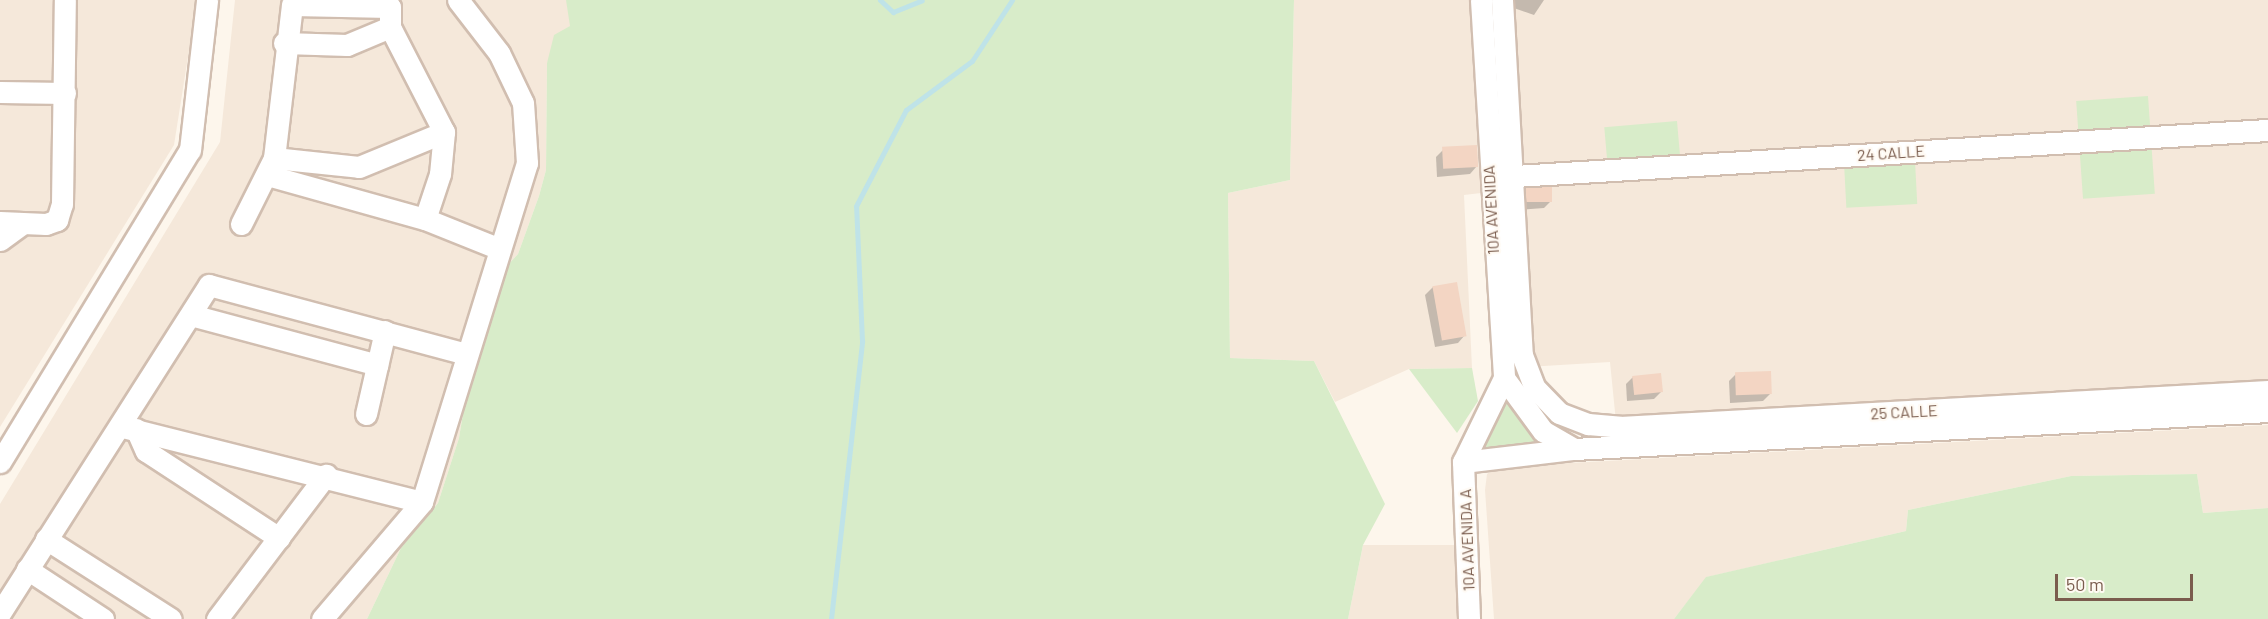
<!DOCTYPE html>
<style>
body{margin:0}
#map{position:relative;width:2268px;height:619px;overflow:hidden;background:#fdf6ec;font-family:Barlow,sans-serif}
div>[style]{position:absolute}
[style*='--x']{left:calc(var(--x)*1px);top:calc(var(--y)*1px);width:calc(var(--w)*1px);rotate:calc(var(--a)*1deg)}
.residential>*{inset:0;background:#f5e8da}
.green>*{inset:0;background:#d8ecc9;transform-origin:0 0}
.shadow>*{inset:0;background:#0003}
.stream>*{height:5px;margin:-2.5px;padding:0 2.5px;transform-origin:2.5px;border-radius:2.5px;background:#bfe3e8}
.building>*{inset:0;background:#f3d5c3;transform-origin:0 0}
.roads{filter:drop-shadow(2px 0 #d1beb0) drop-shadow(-2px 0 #d1beb0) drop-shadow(0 2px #d1beb0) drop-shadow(0 -2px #d1beb0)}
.minor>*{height:21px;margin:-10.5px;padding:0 10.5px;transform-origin:10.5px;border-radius:10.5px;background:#fff}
span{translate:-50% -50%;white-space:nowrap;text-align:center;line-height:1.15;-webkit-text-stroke:4.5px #fffaf3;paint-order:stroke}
.street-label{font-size:16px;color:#7a5c4d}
.scale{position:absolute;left:2055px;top:574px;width:138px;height:27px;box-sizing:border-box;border:3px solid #7a5c4d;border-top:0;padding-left:8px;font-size:18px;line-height:21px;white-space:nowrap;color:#7a5c4d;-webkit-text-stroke:4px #fffaf3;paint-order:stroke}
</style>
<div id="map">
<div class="residential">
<div style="clip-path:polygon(0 0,197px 0,174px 145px,0 427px)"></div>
<div style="clip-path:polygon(235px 0,566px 0,570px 7px,570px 26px,547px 63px,546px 170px,539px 196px,518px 254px,483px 292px,459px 438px,438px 503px,401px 548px,367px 619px,0 619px,0 504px,220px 142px)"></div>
<div style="clip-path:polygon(1294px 0,1474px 0,1481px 193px,1464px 195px,1472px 368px,1409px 369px,1335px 402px,1314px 361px,1230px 358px,1228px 193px,1290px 180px)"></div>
<div style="clip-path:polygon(1508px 0,2268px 0,2268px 383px,1616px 422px,1610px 362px,1527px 367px)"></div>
<div style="clip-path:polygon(2268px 425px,2268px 508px,2203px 513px,2197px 474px,2071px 476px,1908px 510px,1906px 531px,1707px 577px,1674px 619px,1494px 619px,1485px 490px,1487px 474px,1496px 467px)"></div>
<div style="clip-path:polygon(1363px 545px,1456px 545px,1458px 619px,1348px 619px)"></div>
</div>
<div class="green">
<div style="clip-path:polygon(566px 0,1294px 0,1290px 180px,1228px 193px,1230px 358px,1314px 361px,1385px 504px,1363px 545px,1348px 619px,367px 619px,401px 548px,438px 503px,459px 438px,483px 292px,518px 254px,539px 196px,546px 170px,547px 63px,554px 35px,570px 26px)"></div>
<div style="left:2148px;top:96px;width:98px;height:72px;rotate:86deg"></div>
<div style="left:1677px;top:121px;width:46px;height:73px;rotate:85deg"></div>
<div style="left:1915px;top:161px;width:43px;height:71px;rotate:87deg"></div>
<div style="clip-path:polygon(1472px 368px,1478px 401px,1457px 433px,1409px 369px)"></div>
<div style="clip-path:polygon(1507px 392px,1552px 444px,1473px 453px)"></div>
<div style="clip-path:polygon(2197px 474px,2203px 513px,2268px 508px,2268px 619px,1674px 619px,1706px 577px,1906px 531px,1908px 510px,2071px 476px)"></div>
</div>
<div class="shadow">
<div style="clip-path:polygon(1511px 0,1544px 0,1534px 15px,1508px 6px)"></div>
<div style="clip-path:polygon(1443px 150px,1477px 166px,1470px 174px,1437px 177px,1436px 157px)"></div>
<div style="clip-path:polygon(1526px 190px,1551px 201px,1544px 208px,1519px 210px,1519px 197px)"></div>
<div style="clip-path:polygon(1433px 287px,1465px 335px,1458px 343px,1435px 347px,1425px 295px)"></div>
<div style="clip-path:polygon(1736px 374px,1770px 394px,1763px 401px,1730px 403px,1729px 381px)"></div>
<div style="clip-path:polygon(1633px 377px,1661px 392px,1654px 399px,1627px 401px,1626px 384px)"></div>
</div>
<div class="stream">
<div style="--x:880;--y:0;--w:18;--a:43"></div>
<div style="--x:893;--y:12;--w:31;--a:-22"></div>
<div style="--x:831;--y:619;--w:280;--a:-83.6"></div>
<div style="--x:862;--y:341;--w:135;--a:-92.5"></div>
<div style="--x:856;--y:206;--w:108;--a:-62.5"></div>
<div style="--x:906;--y:110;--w:82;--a:-36.6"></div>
<div style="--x:972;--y:61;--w:73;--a:-56.7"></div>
</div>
<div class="building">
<div style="left:1477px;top:145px;width:22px;height:35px;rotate:87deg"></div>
<div style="left:1552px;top:187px;width:15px;height:27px;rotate:90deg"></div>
<div style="left:1457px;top:282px;width:55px;height:25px;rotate:80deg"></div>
<div style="left:1771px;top:371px;width:23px;height:36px;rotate:88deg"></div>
<div style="left:1661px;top:373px;width:19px;height:29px;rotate:84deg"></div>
</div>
<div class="roads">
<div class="minor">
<div style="--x:1481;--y:0;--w:379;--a:86.5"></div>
<div style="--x:1504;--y:378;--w:66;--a:53.7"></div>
<div style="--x:1543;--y:431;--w:36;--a:30"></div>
<div style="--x:1574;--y:449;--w:695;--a:-3.13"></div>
<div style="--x:1502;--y:0;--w:356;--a:86.8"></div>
<div style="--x:1522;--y:355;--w:34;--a:69"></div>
<div style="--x:1534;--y:387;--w:36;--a:46"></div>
<div style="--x:1559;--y:413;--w:31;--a:21"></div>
<div style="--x:1588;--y:424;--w:32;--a:5"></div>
<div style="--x:1620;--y:427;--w:649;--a:-3.18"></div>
<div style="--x:284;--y:43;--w:63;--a:1.8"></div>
<div style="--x:347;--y:45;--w:47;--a:-22.7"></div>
<div style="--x:0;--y:92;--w:65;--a:0.9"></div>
<div style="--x:274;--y:158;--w:85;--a:6"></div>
<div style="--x:359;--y:167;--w:92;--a:-22.4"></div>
<div style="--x:267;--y:175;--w:164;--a:15.6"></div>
<div style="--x:425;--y:219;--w:78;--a:21.9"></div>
<div style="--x:1515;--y:176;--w:754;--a:-3.5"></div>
<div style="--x:0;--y:222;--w:46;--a:2.5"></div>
<div style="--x:46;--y:224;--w:12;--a:-20"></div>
<div style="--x:57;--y:220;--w:17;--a:-73"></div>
<div style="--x:62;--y:204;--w:204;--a:-89.2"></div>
<div style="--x:241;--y:224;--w:74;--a:-63.4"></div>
<div style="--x:274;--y:158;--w:154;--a:-83.3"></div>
<div style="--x:292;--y:5;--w:98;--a:1.2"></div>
<div style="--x:390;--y:7;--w:20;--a:90"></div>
<div style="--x:390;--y:27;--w:118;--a:62.8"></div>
<div style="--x:444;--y:132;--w:42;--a:95.4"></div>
<div style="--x:440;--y:174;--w:47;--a:108.4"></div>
<div style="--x:0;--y:240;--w:27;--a:-36"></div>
<div style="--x:191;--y:315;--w:193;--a:15"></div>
<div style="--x:366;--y:414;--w:85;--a:-77.1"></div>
<div style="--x:123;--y:427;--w:308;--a:14.1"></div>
<div style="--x:136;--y:429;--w:24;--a:66"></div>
<div style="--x:146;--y:451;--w:159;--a:33.2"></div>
<div style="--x:0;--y:462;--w:365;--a:-58.7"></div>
<div style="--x:190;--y:150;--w:151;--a:-83.5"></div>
<div style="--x:1463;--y:462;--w:157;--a:87.8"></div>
<div style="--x:1463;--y:462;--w:112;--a:-6.7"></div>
<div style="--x:1463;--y:462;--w:93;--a:-64"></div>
<div style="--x:46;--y:539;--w:148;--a:32.6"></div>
<div style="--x:27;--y:569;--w:91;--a:33.3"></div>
<div style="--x:0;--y:613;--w:389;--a:-57.5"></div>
<div style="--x:209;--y:285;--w:267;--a:15"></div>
<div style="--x:217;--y:619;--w:181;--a:-52.9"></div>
<div style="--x:322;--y:619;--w:154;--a:-49.5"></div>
<div style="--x:422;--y:502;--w:355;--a:-72.8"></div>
<div style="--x:527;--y:163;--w:60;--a:-93.8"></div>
<div style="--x:523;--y:103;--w:55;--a:-115.6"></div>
<div style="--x:499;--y:53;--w:67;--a:-127.7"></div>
</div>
</div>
<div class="street-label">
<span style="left:1891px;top:153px;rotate:-4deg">24 CALLE</span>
<span style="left:1491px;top:210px;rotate:-93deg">10A AVENIDA</span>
<span style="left:1904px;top:412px;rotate:-3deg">25 CALLE</span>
<span style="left:1467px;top:540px;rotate:-92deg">10A AVENIDA A</span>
</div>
<div class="scale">50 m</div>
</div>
